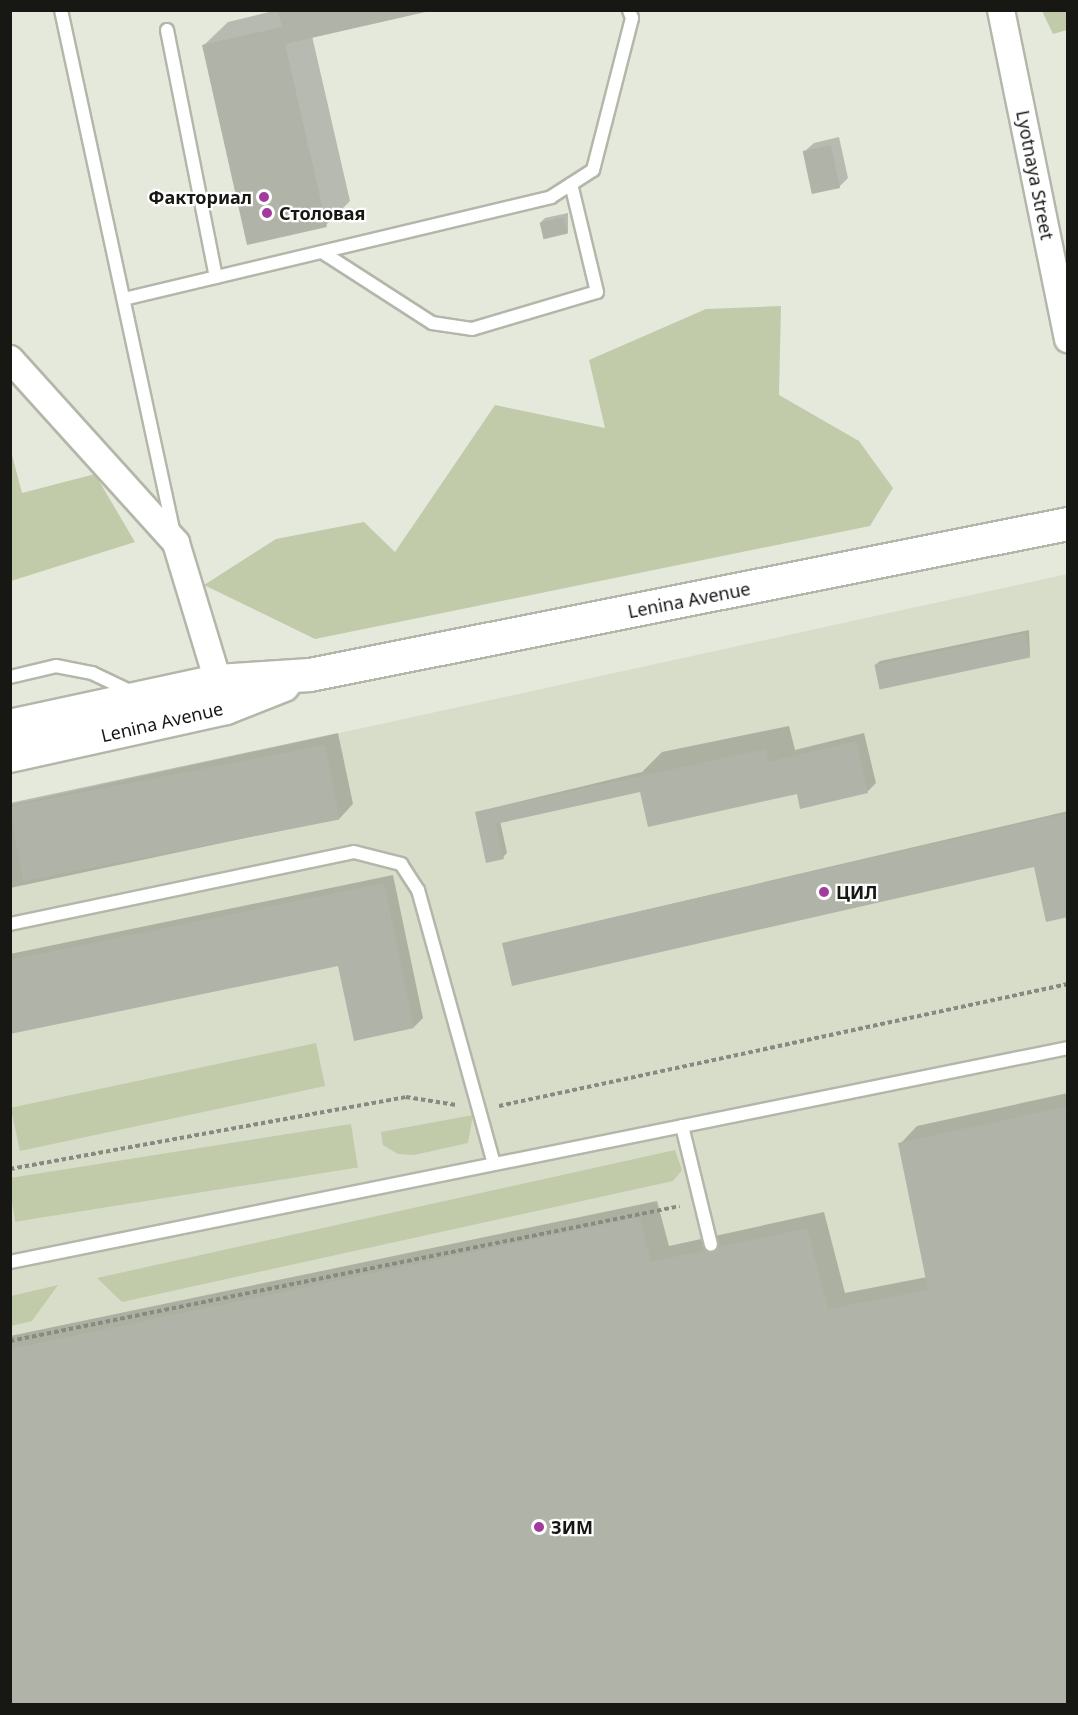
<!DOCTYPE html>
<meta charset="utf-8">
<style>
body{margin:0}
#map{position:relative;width:1078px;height:1715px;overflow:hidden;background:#e5e9dc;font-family:"Noto Sans",sans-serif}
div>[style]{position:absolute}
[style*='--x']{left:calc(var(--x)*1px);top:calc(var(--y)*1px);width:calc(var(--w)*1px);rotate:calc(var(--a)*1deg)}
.built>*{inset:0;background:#d7ddc9}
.green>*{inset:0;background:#c1cba9;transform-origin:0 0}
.shadow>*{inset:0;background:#0003}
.building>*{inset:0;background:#b0b4a8;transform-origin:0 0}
.path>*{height:4px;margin-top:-2px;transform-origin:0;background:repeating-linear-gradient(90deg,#878a81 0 4.5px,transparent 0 7.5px)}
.roads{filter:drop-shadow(2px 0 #b3b7aa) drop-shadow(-2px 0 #b3b7aa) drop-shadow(0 2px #b3b7aa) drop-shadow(0 -2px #b3b7aa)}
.service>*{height:12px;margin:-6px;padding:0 6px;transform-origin:6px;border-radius:6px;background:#fff}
.minor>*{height:26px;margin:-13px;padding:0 13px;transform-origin:13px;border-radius:13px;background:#fff}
.tertiary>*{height:32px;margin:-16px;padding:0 16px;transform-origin:16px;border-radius:16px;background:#fff}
.dots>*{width:16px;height:16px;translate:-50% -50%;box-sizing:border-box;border:3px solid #fff;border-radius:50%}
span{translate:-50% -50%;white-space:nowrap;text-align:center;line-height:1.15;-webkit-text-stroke:4.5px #fff;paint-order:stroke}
.street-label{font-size:18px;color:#171814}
.poi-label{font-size:18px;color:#171814;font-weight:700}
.right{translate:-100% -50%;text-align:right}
.left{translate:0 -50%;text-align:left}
.frame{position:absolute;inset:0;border:12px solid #171814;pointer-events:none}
</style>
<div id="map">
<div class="built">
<div style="clip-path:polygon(1067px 574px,1067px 1704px,11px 1704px,10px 805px)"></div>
</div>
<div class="green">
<div style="clip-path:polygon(1042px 11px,1067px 11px,1067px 30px,1053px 34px)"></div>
<div style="clip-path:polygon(781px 306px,779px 395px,859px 441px,893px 488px,870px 526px,315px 639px,204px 585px,276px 539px,364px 522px,395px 552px,495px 405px,605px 428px,589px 360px,706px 309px)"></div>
<div style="clip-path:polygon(11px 451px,22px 493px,95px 474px,135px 542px,11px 581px)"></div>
<div style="left:316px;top:1043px;width:44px;height:312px;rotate:78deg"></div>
<div style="clip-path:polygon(473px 1115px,468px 1143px,414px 1155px,398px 1154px,383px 1145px,381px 1132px)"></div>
<div style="left:351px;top:1124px;width:44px;height:347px;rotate:81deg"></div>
<div style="clip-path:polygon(675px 1150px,682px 1170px,673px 1181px,122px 1302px,97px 1278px)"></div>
<div style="clip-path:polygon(58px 1285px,32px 1321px,11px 1326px,11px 1296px)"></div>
</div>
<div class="shadow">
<div style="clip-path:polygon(277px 10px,427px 10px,312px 36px,350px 201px,326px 225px,204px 45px,228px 22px)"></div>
<div style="clip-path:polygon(839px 137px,848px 178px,839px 187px,805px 151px,814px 143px)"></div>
<div style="clip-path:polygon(568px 213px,568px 233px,541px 222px,545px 218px)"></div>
<div style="clip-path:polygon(1029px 630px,1030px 655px,875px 665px,880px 661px)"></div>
<div style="clip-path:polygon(789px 726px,795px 750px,864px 733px,876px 783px,867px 792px,641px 790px,500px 821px,507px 853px,503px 857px,476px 812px,642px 772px,662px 752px)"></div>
<div style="clip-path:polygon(338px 733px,353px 804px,340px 818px,10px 888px,10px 803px)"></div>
<div style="clip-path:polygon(1068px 811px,1068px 916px,1035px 865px,504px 943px)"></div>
<div style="clip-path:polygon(393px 875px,423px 1018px,414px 1027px,340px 964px,10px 1032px,10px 954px)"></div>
<div style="clip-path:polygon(1068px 1093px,1068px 1704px,10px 1704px,10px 1336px,657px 1201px,669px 1246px,824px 1212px,845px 1293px,927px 1277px,900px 1144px,917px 1126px)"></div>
</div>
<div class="building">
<div style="clip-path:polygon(278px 10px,430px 11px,285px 44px,327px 227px,247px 245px,202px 45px,282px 27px)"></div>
<div style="left:831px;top:145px;width:44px;height:29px;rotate:78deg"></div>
<div style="left:564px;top:217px;width:17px;height:25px;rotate:77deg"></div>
<div style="left:1025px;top:633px;width:25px;height:154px;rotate:78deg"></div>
<div style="clip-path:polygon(856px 741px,868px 793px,800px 809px,797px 794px,648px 827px,640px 792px,496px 824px,504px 859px,486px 863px,475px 812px,766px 749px,768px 762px)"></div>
<div style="left:325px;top:745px;width:76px;height:322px;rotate:79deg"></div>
<div style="clip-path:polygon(1068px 813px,1068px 917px,1046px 922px,1034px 867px,512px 986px,502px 943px)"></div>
<div style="clip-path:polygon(384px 883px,414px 1028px,354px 1041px,338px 966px,10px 1034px,10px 960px)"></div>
<div style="clip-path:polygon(1068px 1106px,1068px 1704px,10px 1704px,10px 1349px,640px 1217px,651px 1262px,807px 1228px,828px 1309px,928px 1290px,898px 1143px)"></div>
</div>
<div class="path">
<div style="--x:499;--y:1106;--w:582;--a:-12.1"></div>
<div style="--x:10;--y:1169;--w:402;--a:-10.3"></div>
<div style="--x:406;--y:1097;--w:51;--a:9.1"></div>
<div style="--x:10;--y:1341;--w:683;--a:-11.39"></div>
</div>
<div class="roads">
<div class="service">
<div style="--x:61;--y:10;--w:536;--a:77.83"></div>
<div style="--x:167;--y:30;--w:252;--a:78.8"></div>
<div style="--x:322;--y:252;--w:131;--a:32.8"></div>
<div style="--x:432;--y:323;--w:40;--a:8.5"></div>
<div style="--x:472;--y:329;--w:130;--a:-16.5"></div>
<div style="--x:597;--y:292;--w:111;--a:-103.5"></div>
<div style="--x:124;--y:299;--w:439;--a:-13.4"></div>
<div style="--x:551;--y:197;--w:50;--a:-32.7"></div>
<div style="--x:593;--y:170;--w:157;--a:-75.6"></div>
<div style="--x:632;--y:18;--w:9;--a:-111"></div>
<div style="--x:10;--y:677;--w:47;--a:-13.4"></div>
<div style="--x:56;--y:666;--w:37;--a:11"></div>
<div style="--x:92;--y:673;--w:44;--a:25.4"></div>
<div style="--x:10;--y:924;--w:351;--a:-11.8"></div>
<div style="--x:354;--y:852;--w:49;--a:14.3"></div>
<div style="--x:401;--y:864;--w:31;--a:57"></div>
<div style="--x:418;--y:890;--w:284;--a:74.5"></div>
<div style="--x:682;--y:1126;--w:122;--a:76.3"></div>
<div style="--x:10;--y:1262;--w:1079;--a:-11.43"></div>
</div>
<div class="minor">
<div style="--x:1001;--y:10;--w:336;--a:78.5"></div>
<div style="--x:10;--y:359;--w:248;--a:47.9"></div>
<div style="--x:176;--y:543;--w:144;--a:73.1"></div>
</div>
<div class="tertiary">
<div style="--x:10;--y:726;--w:213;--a:-12.2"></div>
<div style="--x:218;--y:681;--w:92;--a:-3.7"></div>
<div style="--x:310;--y:675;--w:773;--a:-11.27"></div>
<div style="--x:10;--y:756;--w:221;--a:-12.5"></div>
<div style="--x:226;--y:708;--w:62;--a:-21.6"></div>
</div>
</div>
<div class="dots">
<div style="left:264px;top:197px;background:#a33a9d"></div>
<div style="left:267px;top:213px;background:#a33a9d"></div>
<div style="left:824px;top:892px;background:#a33a9d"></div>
<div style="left:539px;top:1527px;background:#a33a9d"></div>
</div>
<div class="street-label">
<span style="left:1035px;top:175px;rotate:79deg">Lyotnaya Street</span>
<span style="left:689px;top:600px;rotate:-11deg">Lenina Avenue</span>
<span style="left:162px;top:722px;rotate:-13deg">Lenina Avenue</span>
</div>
<div class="poi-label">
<span class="right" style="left:252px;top:197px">Факториал</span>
<span class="left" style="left:279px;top:213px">Столовая</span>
<span class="left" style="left:836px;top:892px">ЦИЛ</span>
<span class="left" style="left:551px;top:1527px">ЗИМ</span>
</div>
<div class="frame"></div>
</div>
